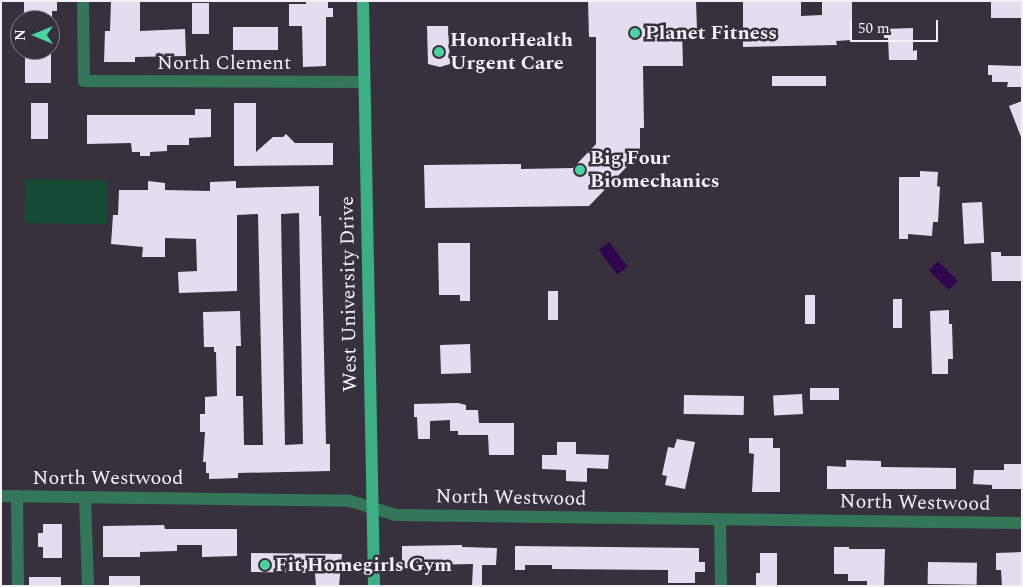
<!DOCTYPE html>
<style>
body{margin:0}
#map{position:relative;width:1023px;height:587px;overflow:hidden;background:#37313e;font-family:Spectral,serif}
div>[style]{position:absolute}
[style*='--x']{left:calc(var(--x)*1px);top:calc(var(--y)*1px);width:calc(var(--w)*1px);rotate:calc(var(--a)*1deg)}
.green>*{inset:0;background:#154935;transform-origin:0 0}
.water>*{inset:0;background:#31044e;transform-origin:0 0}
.building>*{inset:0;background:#e5ddee;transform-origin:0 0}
.minor>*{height:12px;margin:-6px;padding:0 6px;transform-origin:6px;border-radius:6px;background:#33765a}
.major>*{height:12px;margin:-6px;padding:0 6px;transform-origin:6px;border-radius:6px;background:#3cb083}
.dots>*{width:14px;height:14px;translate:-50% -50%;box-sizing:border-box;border:2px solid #37313e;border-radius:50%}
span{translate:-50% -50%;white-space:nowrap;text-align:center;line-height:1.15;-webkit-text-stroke:5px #37313e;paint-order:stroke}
.poi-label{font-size:20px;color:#f4f0f8;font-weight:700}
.left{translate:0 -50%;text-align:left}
.street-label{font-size:20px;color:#f4f0f8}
.frame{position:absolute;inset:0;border:2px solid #f4f0f8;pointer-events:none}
.north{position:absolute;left:10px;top:10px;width:50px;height:50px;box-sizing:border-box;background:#37313e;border:1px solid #837d88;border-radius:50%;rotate:270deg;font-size:14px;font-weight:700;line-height:20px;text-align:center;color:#f4f0f8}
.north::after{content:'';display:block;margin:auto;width:18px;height:22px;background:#47d49e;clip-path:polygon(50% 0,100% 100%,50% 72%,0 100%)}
.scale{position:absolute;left:850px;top:20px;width:88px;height:22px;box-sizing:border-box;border:2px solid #f4f0f8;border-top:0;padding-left:6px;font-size:15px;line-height:18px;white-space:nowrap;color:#f4f0f8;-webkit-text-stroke:4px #37313e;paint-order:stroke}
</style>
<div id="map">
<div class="green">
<div style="left:25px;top:179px;width:83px;height:44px;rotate:1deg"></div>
</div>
<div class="water">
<div style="left:609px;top:242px;width:31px;height:13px;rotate:53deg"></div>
<div style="left:938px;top:261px;width:28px;height:13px;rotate:45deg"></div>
</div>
<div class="building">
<div style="clip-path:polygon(24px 1px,57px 1px,57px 11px,52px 11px,52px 20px,24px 20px)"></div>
<div style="clip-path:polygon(111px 1px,140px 1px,140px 31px,185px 29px,186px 56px,135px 57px,135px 62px,104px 62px,105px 31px,110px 31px)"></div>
<div style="clip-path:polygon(306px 1px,328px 1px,328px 8px,333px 8px,333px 17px,326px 17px,326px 66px,303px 67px,302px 26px,289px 26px,289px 4px,306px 4px)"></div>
<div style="clip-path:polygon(588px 1px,696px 1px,697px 30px,682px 30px,683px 66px,643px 66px,644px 128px,640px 128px,640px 153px,589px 206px,425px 208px,424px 165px,521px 164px,521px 169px,573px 168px,596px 144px,596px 37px,589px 37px)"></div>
<div style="clip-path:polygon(743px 1px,801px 1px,801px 16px,822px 15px,822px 1px,852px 1px,852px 40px,836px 41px,837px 45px,743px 47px)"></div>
<div style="left:991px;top:1px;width:31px;height:17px"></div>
<div style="left:192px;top:3px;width:17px;height:31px"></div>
<div style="clip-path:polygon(427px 26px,448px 26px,450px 64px,440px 67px,428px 64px)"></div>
<div style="left:278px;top:27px;width:23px;height:45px;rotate:90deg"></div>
<div style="clip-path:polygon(913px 28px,913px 51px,917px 50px,917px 60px,889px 60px,888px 38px,884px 38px,883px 29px)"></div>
<div style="left:25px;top:50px;width:26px;height:33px"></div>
<div style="clip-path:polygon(988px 65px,1022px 66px,1022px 87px,1007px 87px,1008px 82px,992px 82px,992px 75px,988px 75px)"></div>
<div style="left:826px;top:76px;width:10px;height:54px;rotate:90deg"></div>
<div style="clip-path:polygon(1022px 101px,1022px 137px,1021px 137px,1009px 106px)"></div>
<div style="left:31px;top:103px;width:17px;height:36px"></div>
<div style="clip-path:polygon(234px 103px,256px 103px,256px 152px,273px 137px,283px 137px,286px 134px,295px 143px,333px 143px,333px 165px,234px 166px)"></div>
<div style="clip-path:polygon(195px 109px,211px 109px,211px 137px,189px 138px,189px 145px,167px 145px,167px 151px,150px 152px,150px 156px,140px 156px,140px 152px,132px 152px,131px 143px,87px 144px,87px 115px,195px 115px)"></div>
<div style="clip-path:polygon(920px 171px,938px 172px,937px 186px,940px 187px,938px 222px,933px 222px,932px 236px,908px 234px,908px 239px,899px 239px,899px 177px,920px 177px)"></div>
<div style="clip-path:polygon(evenodd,148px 181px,165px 183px,165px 190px,210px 191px,210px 182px,236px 181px,236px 188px,319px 186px,319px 216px,321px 216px,326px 444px,330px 444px,330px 471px,238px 473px,238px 478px,209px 479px,209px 473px,206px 473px,206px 462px,203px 462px,205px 432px,200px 432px,200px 414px,205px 414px,205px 397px,217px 396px,216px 352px,214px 352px,214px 347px,204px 347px,203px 312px,240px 311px,241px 346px,236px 346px,236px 396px,243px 396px,244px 445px,263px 445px,258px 214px,237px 215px,237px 291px,179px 293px,178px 272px,197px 271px,196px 239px,165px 238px,165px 257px,142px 257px,143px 247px,111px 244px,113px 215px,118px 215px,119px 190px,148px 190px,148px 181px,299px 213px,303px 444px,285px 445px,281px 214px,299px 213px)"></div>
<div style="left:982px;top:202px;width:41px;height:20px;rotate:87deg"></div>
<div style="clip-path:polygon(438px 243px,470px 243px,470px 301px,460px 301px,460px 295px,439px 295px)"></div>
<div style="clip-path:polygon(991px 252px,1001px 252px,1001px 256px,1022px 256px,1022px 281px,992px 281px)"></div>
<div style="left:548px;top:291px;width:10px;height:29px"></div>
<div style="left:805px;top:295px;width:10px;height:29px"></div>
<div style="left:893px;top:299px;width:9px;height:29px"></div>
<div style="clip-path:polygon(949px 310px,949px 324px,952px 324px,953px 359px,948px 359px,948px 374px,932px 374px,930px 311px)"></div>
<div style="left:470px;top:344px;width:29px;height:30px;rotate:88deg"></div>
<div style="left:839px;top:388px;width:12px;height:29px;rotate:90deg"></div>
<div style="left:802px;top:394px;width:20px;height:29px;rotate:87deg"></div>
<div style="left:684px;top:395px;width:60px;height:19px;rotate:1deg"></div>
<div style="clip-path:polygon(458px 403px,466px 405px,466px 410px,478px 410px,479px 423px,514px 423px,514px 455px,489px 455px,488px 435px,458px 435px,458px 431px,450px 431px,450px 420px,430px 421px,430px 439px,418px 439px,417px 417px,414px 417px,414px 404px)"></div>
<div style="clip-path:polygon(749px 438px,773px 438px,773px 448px,780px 448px,780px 492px,752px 492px,754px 454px,749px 453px)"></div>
<div style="clip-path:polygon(677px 439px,695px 442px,685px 489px,665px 485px,667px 476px,662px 475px,668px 447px,674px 448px)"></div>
<div style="clip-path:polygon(557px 442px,576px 442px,576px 454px,609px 455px,608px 469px,587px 468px,587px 482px,566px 481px,566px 470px,542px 469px,542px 455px,557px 455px)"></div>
<div style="clip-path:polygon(846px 460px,881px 461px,881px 467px,956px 468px,956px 489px,827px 489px,827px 466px,846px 467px)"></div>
<div style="clip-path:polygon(1004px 464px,1022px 464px,1022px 489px,992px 489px,992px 485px,973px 484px,974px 470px,1004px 470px)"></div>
<div style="clip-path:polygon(43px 524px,62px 524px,62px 558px,43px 558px,43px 547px,38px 547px,38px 533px,43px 533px)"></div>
<div style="clip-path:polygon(164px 525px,165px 529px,237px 529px,237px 556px,202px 557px,202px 545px,177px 545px,177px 551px,140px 552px,140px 557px,103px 557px,103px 526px)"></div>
<div style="clip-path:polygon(462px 545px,462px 547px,497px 548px,496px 565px,482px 565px,482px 586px,472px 586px,473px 564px,426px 565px,426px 569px,402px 568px,402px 546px)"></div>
<div style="clip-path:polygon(515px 546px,699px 548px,699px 562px,705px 562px,705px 572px,695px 572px,695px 583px,668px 583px,668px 570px,552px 569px,552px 565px,525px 565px,525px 570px,515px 570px)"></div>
<div style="clip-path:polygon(834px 547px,849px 547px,849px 549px,885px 549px,884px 586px,867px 586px,867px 581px,848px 581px,848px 574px,834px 574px)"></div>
<div style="clip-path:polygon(1022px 552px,1022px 586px,1002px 586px,1001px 570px,996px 570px,996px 553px)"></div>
<div style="clip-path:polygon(251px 553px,342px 554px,339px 586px,316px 586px,315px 573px,251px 572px)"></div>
<div style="clip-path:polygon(760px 553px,777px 553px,777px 586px,756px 586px,756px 573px,760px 573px)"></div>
<div style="left:928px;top:562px;width:49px;height:22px;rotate:1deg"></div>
<div style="left:109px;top:576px;width:31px;height:10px"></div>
<div style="left:61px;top:577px;width:9px;height:32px;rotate:90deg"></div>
</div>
<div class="minor">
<div style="--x:83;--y:1;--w:80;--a:89.3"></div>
<div style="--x:84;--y:81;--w:280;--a:0.2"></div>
<div style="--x:1;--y:496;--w:349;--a:0.8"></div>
<div style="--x:350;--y:501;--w:48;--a:16.9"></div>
<div style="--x:396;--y:515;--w:626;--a:0.73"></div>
<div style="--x:17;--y:496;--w:90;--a:89.4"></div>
<div style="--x:85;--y:498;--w:88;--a:88"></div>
<div style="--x:720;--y:520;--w:66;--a:89.1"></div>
</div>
<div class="major">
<div style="--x:363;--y:1;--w:585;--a:88.92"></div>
</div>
<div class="dots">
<div style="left:635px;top:33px;background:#47d49e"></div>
<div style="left:439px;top:52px;background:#47d49e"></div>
<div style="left:580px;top:170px;background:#47d49e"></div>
<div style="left:265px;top:565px;background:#47d49e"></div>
</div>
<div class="poi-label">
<span class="left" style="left:645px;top:33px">Planet Fitness</span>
<span class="left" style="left:450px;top:52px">HonorHealth<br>Urgent Care</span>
<span class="left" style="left:590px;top:170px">Big Four<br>Biomechanics</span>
<span class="left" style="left:275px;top:565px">Fit Homegirls Gym</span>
</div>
<div class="street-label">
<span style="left:224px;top:63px">North Clement</span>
<span style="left:349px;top:294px;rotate:-91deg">West University Drive</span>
<span style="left:108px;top:478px">North Westwood</span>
<span style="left:511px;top:498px;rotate:1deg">North Westwood</span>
<span style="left:915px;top:503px;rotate:1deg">North Westwood</span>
</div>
<div class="frame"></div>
<div class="north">N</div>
<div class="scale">50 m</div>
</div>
